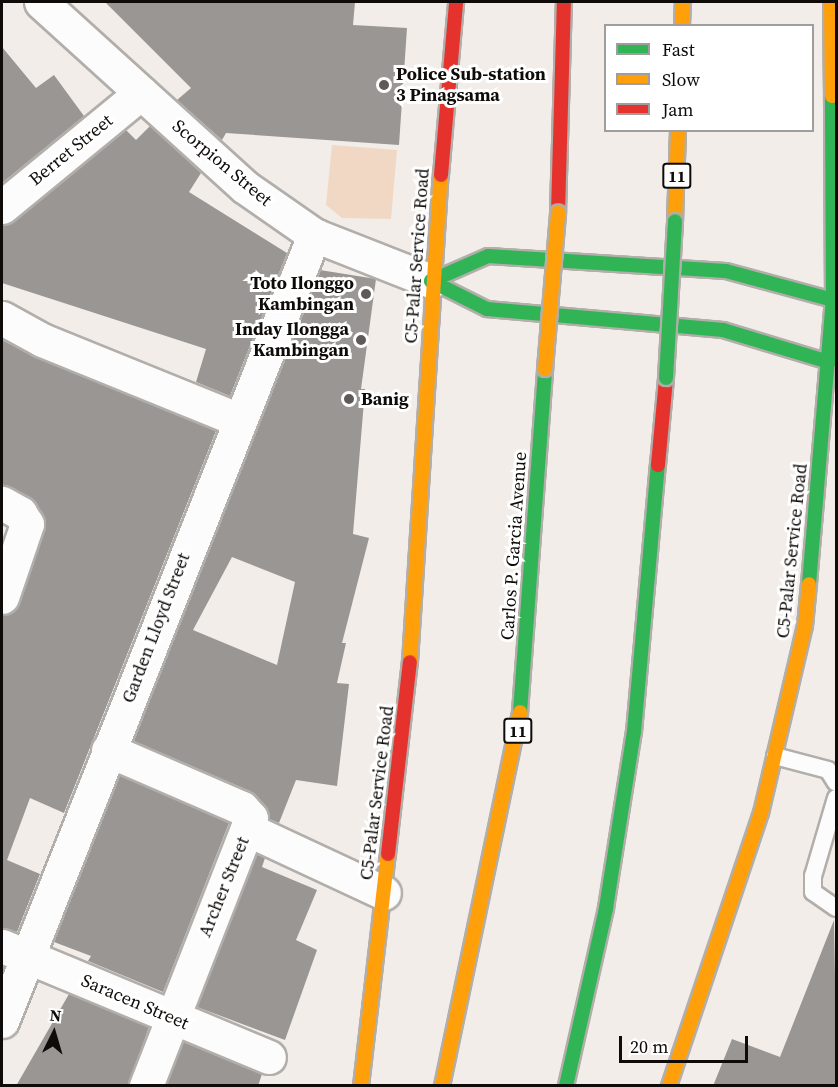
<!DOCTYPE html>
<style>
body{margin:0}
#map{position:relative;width:838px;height:1087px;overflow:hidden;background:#f2ede8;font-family:"Source Serif 4",serif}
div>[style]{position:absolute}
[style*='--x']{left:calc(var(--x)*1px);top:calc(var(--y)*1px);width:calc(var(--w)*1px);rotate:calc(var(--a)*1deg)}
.green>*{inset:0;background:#f1d8c5}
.building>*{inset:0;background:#9a9693}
.roads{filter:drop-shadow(2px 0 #b2aeaa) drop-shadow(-2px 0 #b2aeaa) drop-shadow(0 2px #b2aeaa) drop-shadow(0 -2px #b2aeaa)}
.lane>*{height:16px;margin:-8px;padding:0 8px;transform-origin:8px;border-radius:8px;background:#fdfcfc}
.street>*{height:33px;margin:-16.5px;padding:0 16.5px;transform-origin:16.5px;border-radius:16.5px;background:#fdfcfc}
.fast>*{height:14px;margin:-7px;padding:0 7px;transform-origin:7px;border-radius:7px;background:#30b455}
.slow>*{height:14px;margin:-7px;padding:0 7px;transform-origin:7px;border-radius:7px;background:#ff9f0a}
.jam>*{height:14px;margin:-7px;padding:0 7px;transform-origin:7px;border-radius:7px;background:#e5322d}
.bridges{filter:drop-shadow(2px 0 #b2aeaa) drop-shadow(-2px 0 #b2aeaa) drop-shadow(0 2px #b2aeaa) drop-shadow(0 -2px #b2aeaa)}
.fast-bridge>*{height:14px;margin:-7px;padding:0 7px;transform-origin:7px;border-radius:7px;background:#30b455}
.slow-bridge>*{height:14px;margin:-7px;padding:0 7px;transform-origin:7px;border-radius:7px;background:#ff9f0a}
.dots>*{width:16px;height:16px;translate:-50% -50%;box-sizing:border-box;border:3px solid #fff;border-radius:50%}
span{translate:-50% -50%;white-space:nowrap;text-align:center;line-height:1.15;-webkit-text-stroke:6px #fff;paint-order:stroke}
.shield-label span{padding:2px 4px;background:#fff;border:2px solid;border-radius:4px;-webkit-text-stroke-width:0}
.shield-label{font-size:16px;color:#0e0b09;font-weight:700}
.poi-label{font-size:18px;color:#0e0b09;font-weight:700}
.left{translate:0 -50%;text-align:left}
.right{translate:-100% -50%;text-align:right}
.street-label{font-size:18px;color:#0e0b09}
.frame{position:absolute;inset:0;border:3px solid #0e0b09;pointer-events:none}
.legend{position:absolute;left:604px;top:24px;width:210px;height:108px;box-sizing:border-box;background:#fff;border:2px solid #9f9d9d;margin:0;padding:8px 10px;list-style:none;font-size:18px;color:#0e0b09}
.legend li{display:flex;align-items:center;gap:12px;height:30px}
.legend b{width:30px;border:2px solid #9f9d9d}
.north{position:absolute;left:24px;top:1003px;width:60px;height:60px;-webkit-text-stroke:4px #fff;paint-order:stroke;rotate:5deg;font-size:16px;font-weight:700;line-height:24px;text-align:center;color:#0e0b09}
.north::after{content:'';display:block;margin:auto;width:21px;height:27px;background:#0e0b09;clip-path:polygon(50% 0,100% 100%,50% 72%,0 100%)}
.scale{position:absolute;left:619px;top:1036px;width:129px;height:27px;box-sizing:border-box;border:3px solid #0e0b09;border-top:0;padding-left:8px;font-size:18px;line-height:21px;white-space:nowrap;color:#0e0b09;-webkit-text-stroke:4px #fff;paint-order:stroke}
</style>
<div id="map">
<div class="green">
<div style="clip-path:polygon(332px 145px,397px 150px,391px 219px,342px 218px,326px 205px)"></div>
</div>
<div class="building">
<div style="clip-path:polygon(105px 2px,355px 2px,353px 25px,407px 28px,399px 145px,226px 133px,222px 140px,177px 100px,191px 88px)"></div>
<div style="clip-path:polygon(2px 47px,36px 88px,54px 75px,84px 116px,2px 183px)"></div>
<div style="clip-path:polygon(150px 126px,201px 173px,189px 192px,287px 253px,230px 396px,196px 382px,206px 349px,2px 283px,2px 225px,14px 222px,126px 130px,136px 140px)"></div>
<div style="clip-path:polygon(evenodd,320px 270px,376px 279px,361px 389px,365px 389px,353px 534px,369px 538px,342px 643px,346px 643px,337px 683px,349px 684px,337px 786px,296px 780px,279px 823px,269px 819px,265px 806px,250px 791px,133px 741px,320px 270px,232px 557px,295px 582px,277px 665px,193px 630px,232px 557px)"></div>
<div style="clip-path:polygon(2px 340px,35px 357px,216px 431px,64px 813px,30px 798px,7px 860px,40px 874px,17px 932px,2px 928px,2px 615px,14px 611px,20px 603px,46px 522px,30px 497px,2px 484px)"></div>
<div style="clip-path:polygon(120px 775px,229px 823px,163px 992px,88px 961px,91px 956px,54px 942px)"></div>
<div style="clip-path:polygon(257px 854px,265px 858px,262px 867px,317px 890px,296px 940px,317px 950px,285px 1040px,197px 1007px)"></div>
<div style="clip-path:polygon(834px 920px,837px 1086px,713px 1086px,732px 1039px,780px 1057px)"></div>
<div style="clip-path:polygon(69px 994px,149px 1027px,128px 1086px,16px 1086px)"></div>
<div style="clip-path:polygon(183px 1042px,262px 1074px,258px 1086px,166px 1086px)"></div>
</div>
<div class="roads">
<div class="lane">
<div style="--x:775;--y:756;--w:55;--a:14.8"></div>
<div style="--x:828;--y:770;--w:15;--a:58"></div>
<div style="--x:836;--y:798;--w:81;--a:106.4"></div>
<div style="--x:813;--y:876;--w:16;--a:90"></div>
<div style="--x:813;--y:892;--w:28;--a:35"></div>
</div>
<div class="street">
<div style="--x:41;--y:2;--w:275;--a:42.2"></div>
<div style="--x:245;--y:187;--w:84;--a:34.8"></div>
<div style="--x:314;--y:235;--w:126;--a:21.5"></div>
<div style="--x:2;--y:207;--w:180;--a:-39.4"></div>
<div style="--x:2;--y:318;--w:46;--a:28.8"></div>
<div style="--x:42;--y:340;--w:213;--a:22.1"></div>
<div style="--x:2;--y:503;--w:21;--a:29"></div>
<div style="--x:20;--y:513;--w:13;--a:58"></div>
<div style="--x:27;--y:524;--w:77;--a:108.9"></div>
<div style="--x:108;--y:750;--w:146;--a:23.4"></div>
<div style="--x:242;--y:808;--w:13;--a:48"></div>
<div style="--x:251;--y:818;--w:288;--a:111.4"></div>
<div style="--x:247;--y:829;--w:151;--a:25"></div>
<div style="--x:2;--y:946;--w:289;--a:22.6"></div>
<div style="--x:2;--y:1021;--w:846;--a:-68.35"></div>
</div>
<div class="fast">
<div style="--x:431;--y:281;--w:62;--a:-23.7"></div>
<div style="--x:488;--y:256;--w:238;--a:3.6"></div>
<div style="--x:726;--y:271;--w:111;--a:15.2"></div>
<div style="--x:431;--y:281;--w:63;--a:26.6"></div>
<div style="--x:487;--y:309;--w:237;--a:5.1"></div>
<div style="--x:723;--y:330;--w:111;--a:16.8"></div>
<div style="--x:809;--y:584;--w:285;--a:-85.2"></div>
<div style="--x:833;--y:300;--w:204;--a:-90.3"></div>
<div style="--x:520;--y:712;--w:344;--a:-85.8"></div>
<div style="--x:566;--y:1086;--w:182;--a:-77.3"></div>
<div style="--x:606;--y:908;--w:178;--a:-81"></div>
<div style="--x:634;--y:732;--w:268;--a:-84.9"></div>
</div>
<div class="slow">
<div style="--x:831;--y:2;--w:94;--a:89.4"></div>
<div style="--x:682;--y:26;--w:24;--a:-88"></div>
<div style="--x:675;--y:221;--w:91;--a:-88.1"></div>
<div style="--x:410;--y:662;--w:488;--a:-86.4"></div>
<div style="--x:361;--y:1086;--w:234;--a:-83.4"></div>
<div style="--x:442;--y:1086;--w:382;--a:-78.2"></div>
<div style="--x:669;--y:1086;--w:288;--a:-71.4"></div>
<div style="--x:761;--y:813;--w:192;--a:-76.8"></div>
<div style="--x:805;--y:626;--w:42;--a:-84.6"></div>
</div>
<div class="jam">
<div style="--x:441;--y:175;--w:174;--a:-85"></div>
<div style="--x:558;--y:213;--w:211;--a:-88.4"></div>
<div style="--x:658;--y:465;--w:87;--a:-84.7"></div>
<div style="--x:388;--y:854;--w:193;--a:-83.5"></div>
</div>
</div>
<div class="bridges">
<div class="fast-bridge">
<div style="--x:666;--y:378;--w:157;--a:-86.7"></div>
</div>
<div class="slow-bridge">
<div style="--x:545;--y:369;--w:157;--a:-85.2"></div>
</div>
</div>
<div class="dots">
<div style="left:384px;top:85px;background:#5e5a57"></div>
<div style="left:366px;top:294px;background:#5e5a57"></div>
<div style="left:361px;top:340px;background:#5e5a57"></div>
<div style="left:349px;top:399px;background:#5e5a57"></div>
</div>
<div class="shield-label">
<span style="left:677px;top:176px">11</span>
<span style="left:518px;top:731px">11</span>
</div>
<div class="poi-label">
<span class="left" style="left:396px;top:85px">Police Sub-station<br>3 Pinagsama</span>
<span class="right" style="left:354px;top:294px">Toto Ilonggo<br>Kambingan</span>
<span class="right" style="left:349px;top:340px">Inday Ilongga<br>Kambingan</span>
<span class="left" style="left:361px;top:399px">Banig</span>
</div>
<div class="street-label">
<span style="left:71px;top:150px;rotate:-39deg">Berret Street</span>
<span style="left:222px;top:163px;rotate:40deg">Scorpion Street</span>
<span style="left:417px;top:256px;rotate:-86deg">C5-Palar Service Road</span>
<span style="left:514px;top:546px;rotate:-86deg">Carlos P. Garcia Avenue</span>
<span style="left:792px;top:551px;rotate:-84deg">C5-Palar Service Road</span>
<span style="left:156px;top:628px;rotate:-69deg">Garden Lloyd Street</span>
<span style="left:377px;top:793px;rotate:-83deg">C5-Palar Service Road</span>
<span style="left:224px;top:887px;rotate:-68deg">Archer Street</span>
<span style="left:135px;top:1002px;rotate:23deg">Saracen Street</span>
</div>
<div class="frame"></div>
<ul class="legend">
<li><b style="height:8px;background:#30b455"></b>Fast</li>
<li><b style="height:8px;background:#ff9f0a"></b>Slow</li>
<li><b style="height:8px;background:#e5322d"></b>Jam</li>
</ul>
<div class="north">N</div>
<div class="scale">20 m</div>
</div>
